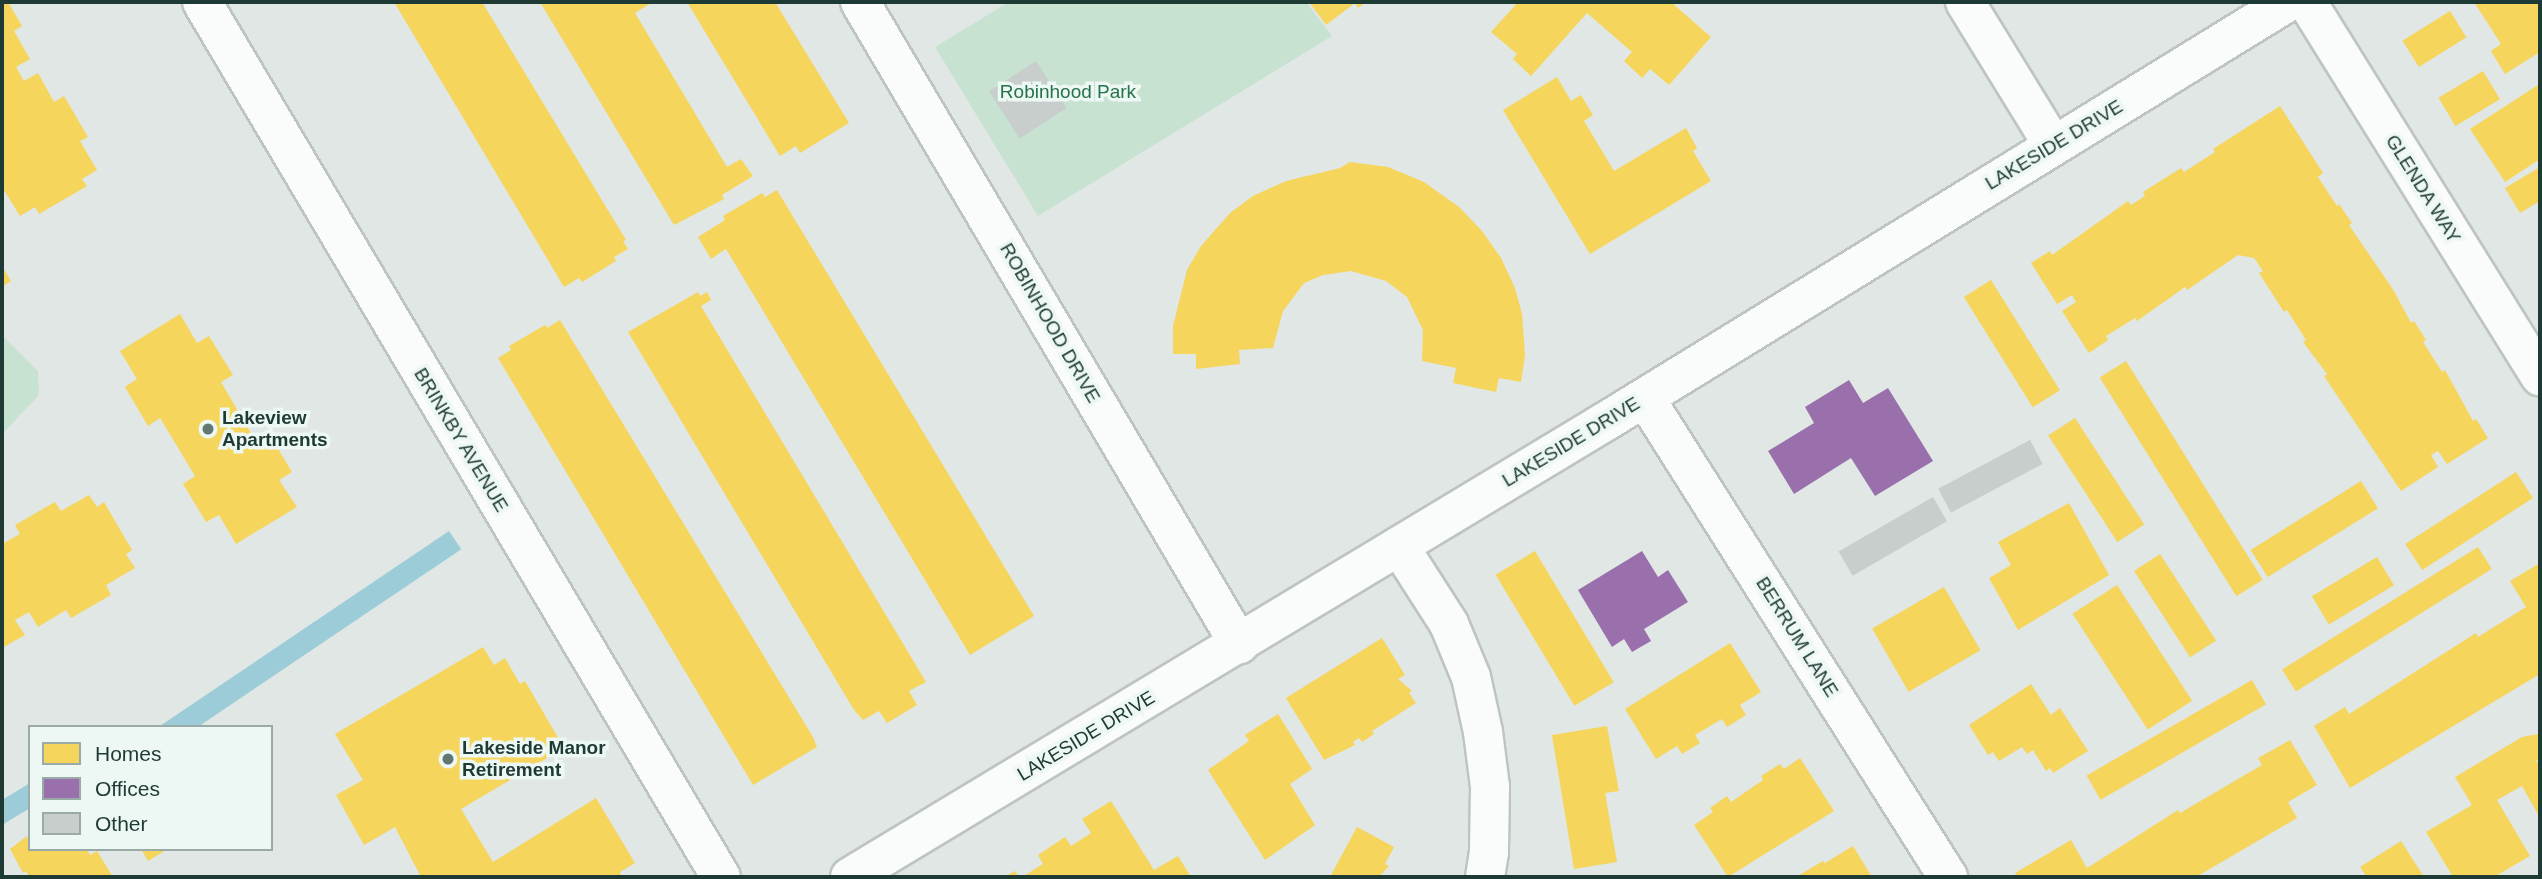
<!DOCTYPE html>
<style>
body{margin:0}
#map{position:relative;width:2542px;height:879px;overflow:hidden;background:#e0e7e4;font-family:Helvetica,sans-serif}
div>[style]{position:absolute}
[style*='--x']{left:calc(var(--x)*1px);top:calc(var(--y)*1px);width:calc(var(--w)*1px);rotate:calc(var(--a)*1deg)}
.green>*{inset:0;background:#c8e2d2}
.water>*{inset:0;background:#9dccd9;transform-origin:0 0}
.homes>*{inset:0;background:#f6d55c;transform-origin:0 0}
.offices>*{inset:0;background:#9970ab}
.building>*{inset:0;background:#c7cecc;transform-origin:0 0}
.roads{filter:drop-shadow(2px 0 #bdc4c1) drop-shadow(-2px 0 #bdc4c1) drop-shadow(0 2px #bdc4c1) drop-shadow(0 -2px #bdc4c1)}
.minor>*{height:38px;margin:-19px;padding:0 19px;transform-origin:19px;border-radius:19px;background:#fafbfb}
.dots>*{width:19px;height:19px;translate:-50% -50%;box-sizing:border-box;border:4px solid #edf7f3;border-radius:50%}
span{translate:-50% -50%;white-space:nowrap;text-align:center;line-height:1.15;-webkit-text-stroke:7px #edf7f3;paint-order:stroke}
.park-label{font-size:19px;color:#26734b}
.street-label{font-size:19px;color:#1e3a35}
.poi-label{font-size:19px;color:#1e3a35;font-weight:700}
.left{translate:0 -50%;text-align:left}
.frame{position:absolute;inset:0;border:4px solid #1e3a35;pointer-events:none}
.legend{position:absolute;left:28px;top:725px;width:245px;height:126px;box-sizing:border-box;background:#edf7f3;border:2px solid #9aaba7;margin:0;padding:9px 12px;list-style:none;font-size:21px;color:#1e3a35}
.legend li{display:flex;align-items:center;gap:14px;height:35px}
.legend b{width:35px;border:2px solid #9aaba7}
</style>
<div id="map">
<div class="green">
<div style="clip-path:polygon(1009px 2px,1306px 2px,1332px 36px,1038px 216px,935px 47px)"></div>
<div style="clip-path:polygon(4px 337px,38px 371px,39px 395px,2px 434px)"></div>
</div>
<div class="water">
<div style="left:449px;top:531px;width:22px;height:380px;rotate:56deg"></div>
<div style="clip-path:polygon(30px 783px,30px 808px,2px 825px,2px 800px)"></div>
</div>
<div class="homes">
<div style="clip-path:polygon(2px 2px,8px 2px,22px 26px,14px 31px,30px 59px,16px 67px,24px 81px,38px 73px,54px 102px,64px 96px,88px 137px,80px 141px,97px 170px,82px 179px,87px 186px,39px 214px,35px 207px,20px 216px,2px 187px)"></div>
<div style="clip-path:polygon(394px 2px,482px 2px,626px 240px,623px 241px,628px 249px,614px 257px,616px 261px,582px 282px,579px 278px,564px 287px)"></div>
<div style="clip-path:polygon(540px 2px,653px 2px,635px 13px,727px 167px,741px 159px,753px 176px,722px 195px,724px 199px,674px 225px)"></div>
<div style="clip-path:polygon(687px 2px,775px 2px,849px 123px,800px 153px,796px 146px,780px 156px)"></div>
<div style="clip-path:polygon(1309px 2px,1366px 2px,1358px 8px,1355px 3px,1326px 25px)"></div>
<div style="clip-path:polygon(1518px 2px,1671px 2px,1711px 37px,1669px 85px,1650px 69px,1642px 78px,1624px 61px,1632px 52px,1587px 13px,1531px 76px,1513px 59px,1517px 54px,1491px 32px)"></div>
<div style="clip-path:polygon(2474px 2px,2540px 2px,2540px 52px,2505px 74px,2491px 51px,2501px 44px)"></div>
<div style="left:2450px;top:11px;width:31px;height:56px;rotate:58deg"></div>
<div style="left:2483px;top:71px;width:33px;height:52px;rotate:59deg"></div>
<div style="clip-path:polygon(1557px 77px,1571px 101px,1581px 95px,1593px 115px,1584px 121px,1614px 171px,1686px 128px,1697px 148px,1693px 151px,1711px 181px,1590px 254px,1503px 110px)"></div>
<div style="clip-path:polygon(2538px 85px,2540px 89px,2540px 159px,2505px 182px,2470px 129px)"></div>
<div style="clip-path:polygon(2280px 106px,2323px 173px,2318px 177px,2337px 206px,2339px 204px,2352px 223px,2349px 225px,2394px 291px,2411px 323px,2414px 321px,2426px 340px,2423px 342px,2442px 372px,2445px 370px,2473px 421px,2476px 419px,2488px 438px,2447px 464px,2438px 451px,2431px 455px,2438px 467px,2401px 491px,2324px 376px,2327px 374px,2303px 342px,2306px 340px,2287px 310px,2284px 312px,2259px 273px,2263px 271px,2254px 258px,2238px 255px,2187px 290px,2185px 287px,2137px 321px,2135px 318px,2106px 336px,2108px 340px,2089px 353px,2062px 311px,2076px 302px,2072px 295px,2057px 304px,2031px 263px,2050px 251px,2052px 255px,2128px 201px,2131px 205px,2145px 196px,2143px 192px,2181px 168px,2184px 172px,2215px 152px,2213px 149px)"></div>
<div style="clip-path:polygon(1350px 162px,1388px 167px,1424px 182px,1459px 207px,1482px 231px,1501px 258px,1515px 288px,1522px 314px,1525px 355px,1521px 382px,1499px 378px,1496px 392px,1453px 383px,1456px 368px,1422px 361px,1423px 330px,1407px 297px,1386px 281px,1351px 271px,1323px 275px,1304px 283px,1283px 311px,1273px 348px,1239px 350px,1240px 364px,1196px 369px,1196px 354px,1173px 354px,1173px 326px,1187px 270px,1201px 246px,1230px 213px,1253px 196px,1286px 181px,1340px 168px)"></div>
<div style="clip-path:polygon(2540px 167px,2540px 201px,2520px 213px,2505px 188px)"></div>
<div style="clip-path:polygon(777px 190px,1034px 616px,970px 655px,726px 249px,711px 259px,698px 237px,725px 220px,723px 216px,762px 193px,765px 197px)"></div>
<div style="clip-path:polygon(2px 266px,11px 281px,2px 287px)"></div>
<div style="left:1991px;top:280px;width:130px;height:32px;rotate:58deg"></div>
<div style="clip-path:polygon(698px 292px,700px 296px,707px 292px,711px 300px,701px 306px,926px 682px,909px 691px,917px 705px,887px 723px,879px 711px,863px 720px,854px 710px,628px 332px)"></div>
<div style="clip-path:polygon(180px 314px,197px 343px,209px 336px,233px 375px,221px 382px,255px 440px,268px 432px,292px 472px,279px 480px,297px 507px,236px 544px,219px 515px,206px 522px,183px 484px,195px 476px,160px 418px,148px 426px,125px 387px,137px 379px,120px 351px)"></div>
<div style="clip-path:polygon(560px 320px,813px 737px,817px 747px,753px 785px,498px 358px,511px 350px,509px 346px,545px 325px,547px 328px)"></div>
<div style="left:2126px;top:361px;width:258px;height:31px;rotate:58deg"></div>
<div style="left:2075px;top:418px;width:127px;height:32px;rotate:57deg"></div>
<div style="left:2516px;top:472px;width:31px;height:132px;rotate:57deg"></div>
<div style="left:2361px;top:481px;width:32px;height:130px;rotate:58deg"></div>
<div style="clip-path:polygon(89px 495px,97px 507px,104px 502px,132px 550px,126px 554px,135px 568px,106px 585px,111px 595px,71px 618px,66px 610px,38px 627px,29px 612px,15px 620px,25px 635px,2px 648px,2px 544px,20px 534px,15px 525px,55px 502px,61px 511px)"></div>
<div style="clip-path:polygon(2069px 503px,2109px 575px,2018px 630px,1989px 578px,2011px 565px,1998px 542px)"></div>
<div style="left:2478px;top:547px;width:26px;height:231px;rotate:58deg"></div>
<div style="left:1535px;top:551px;width:153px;height:46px;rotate:59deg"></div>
<div style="left:2160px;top:554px;width:103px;height:31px;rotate:57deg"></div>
<div style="left:2377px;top:557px;width:33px;height:76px;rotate:59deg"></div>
<div style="clip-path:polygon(2540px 563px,2540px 674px,2350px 788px,2314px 726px,2345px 707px,2349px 714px,2476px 633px,2478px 637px,2526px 607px,2510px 581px)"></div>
<div style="left:2117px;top:585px;width:138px;height:53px;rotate:57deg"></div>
<div style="left:1944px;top:587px;width:73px;height:83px;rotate:60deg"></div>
<div style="clip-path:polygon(1382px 638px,1405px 675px,1398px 679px,1412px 691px,1409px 693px,1416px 703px,1372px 731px,1374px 734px,1362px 742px,1359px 738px,1353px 742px,1355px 745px,1324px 760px,1286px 698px)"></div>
<div style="clip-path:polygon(1730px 643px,1761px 692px,1740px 705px,1746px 715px,1727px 727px,1722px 719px,1695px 735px,1700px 743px,1682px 754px,1677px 746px,1656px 759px,1625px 709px)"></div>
<div style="clip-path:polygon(483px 647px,494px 665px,505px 658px,520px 684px,525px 681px,564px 748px,461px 809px,493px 862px,596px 798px,635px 863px,620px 872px,622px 877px,421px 877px,395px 827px,364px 845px,336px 795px,363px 780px,335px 734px)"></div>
<div style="left:2252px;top:680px;width:28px;height:191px;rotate:60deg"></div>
<div style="clip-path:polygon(2031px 684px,2051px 715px,2060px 708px,2088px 751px,2053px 773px,2050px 768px,2046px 771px,2033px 750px,2027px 754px,2022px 747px,1999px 761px,1993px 752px,1988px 755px,1969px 725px)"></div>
<div style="clip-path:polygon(1278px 714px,1312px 769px,1290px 784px,1315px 825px,1265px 860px,1208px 770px,1249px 741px,1245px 735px)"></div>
<div style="clip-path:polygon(1607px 726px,1619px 791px,1605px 793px,1617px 862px,1574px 869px,1552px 735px)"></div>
<div style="clip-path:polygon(2538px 734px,2540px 758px,2536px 761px,2540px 766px,2540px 818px,2522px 786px,2497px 800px,2530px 856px,2494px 877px,2453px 877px,2426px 832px,2472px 805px,2455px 777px,2522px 737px)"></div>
<div style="clip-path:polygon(2290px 740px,2317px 785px,2288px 802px,2297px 818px,2196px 877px,2018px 877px,2015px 873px,2071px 840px,2087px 868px,2178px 810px,2180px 813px,2262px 765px,2258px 758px)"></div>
<div style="clip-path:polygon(1800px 758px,1834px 811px,1728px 877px,1694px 825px,1713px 812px,1710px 808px,1727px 796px,1731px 802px,1763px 780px,1761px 776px,1780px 764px,1784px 769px)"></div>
<div style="clip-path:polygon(1111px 801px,1154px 870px,1178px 856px,1191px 877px,1022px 877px,1043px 864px,1038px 855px,1065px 837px,1071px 846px,1091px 833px,1082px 819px)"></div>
<div style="clip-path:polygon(1357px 827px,1394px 847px,1385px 864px,1389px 866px,1379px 877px,1330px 877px)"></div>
<div style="clip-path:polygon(27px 836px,30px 849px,87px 849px,90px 855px,97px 851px,113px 877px,29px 876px,26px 871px,23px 873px,10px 849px)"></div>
<div style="clip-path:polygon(2401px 841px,2424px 877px,2367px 877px,2360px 867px)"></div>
<div style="clip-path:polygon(1853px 846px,1872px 877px,1796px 877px,1823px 861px,1825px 863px)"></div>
<div style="clip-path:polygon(141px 849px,168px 849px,148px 861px)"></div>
<div style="clip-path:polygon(1015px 871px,1019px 877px,1004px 877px)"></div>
</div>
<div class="offices">
<div style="clip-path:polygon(1849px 380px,1863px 403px,1888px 388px,1933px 461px,1875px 496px,1851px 458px,1794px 494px,1768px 451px,1814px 423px,1805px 407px)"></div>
<div style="clip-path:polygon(1642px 551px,1658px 577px,1668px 570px,1688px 602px,1644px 629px,1651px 641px,1632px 652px,1624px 639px,1612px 647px,1578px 590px)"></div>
</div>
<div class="building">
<div style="left:1036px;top:61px;width:56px;height:56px;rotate:57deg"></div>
<div style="left:2030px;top:440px;width:27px;height:104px;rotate:62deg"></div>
<div style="left:1933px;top:497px;width:28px;height:109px;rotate:60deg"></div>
</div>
<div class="roads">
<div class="minor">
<div style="--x:202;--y:2;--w:1017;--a:59.33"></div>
<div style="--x:860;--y:2;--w:746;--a:59.44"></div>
<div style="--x:1965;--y:2;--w:168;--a:58.4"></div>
<div style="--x:2307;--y:2;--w:441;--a:58.1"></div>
<div style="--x:1645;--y:398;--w:567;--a:57.68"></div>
<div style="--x:1399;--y:546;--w:93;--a:57.3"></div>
<div style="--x:1449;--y:624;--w:57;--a:67.5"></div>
<div style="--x:1471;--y:677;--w:56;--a:77.7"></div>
<div style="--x:1483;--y:732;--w:55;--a:82.7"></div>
<div style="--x:1490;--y:787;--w:65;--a:90.9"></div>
<div style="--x:1489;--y:852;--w:25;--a:99"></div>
<div style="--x:850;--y:877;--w:885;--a:-31.09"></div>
<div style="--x:1608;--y:420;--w:798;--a:-31.58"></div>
</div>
</div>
<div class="dots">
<div style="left:208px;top:429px;background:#627772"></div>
<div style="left:448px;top:759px;background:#627772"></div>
</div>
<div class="park-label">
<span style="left:1068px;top:92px">Robinhood Park</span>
</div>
<div class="street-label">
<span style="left:2054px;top:145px;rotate:-31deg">LAKESIDE DRIVE</span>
<span style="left:2423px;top:189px;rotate:58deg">GLENDA WAY</span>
<span style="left:1050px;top:323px;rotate:60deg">ROBINHOOD DRIVE</span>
<span style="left:461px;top:440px;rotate:59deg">BRINKBY AVENUE</span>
<span style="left:1571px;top:442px;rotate:-31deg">LAKESIDE DRIVE</span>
<span style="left:1797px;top:637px;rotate:58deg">BERRUM LANE</span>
<span style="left:1086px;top:736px;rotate:-31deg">LAKESIDE DRIVE</span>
</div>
<div class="poi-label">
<span class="left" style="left:222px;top:429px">Lakeview<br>Apartments</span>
<span class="left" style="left:462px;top:759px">Lakeside Manor<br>Retirement</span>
</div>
<div class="frame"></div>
<ul class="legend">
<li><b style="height:19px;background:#f6d55c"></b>Homes</li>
<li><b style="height:19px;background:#9970ab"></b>Offices</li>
<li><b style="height:19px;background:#c7cecc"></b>Other</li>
</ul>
</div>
